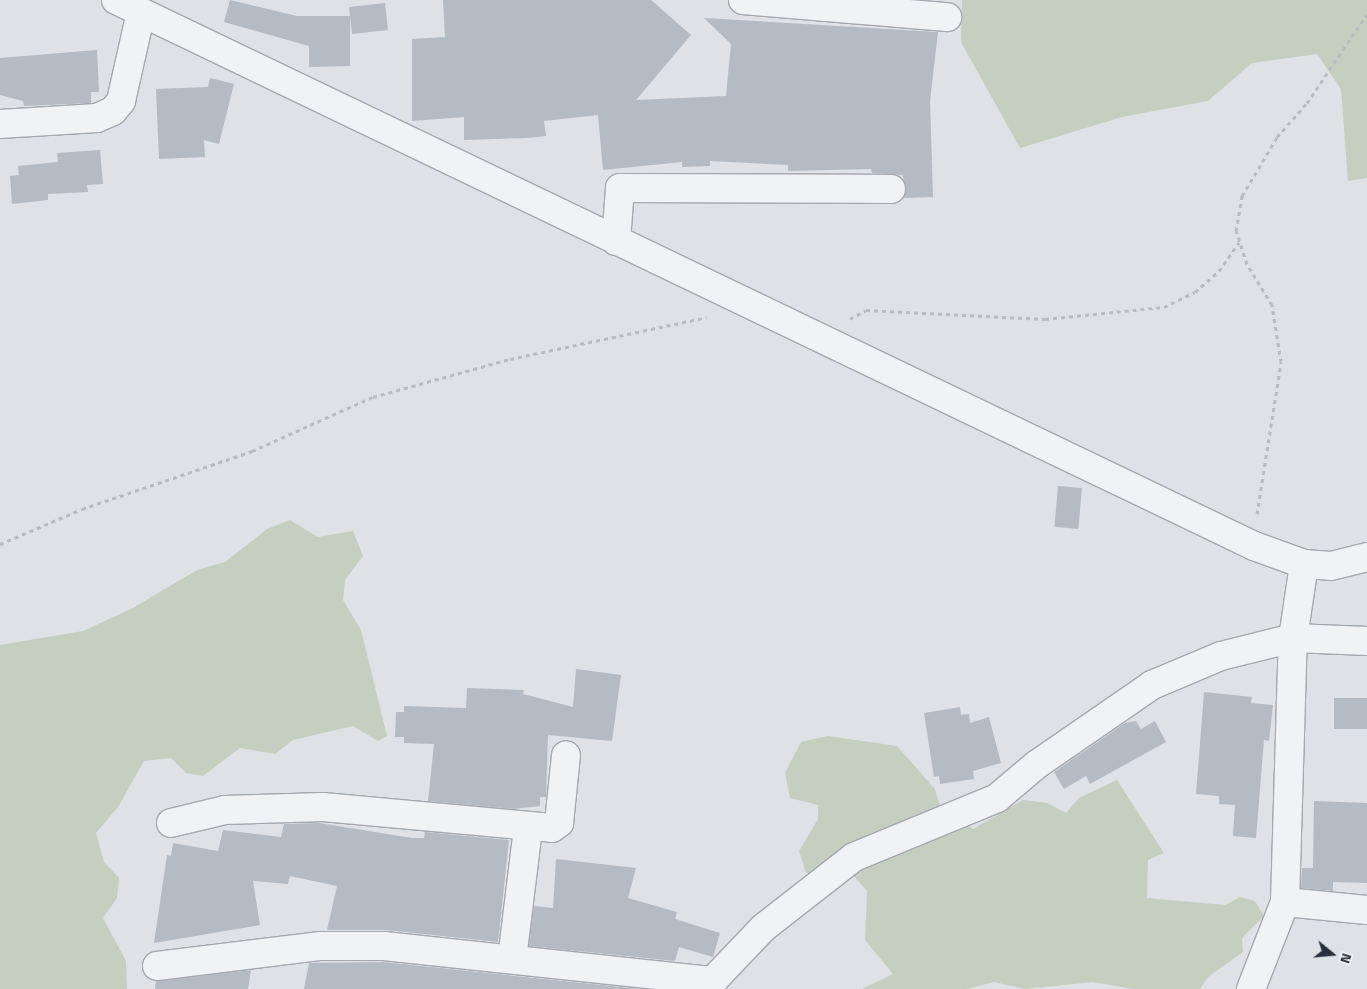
<!DOCTYPE html>
<style>
body{margin:0}
#map{position:relative;width:1367px;height:989px;overflow:hidden;background:#dee1e6;font-family:"Titillium Web",sans-serif}
div>[style]{position:absolute}
[style*='--x']{left:calc(var(--x)*1px);top:calc(var(--y)*1px);width:calc(var(--w)*1px);rotate:calc(var(--a)*1deg)}
.green>*{inset:0;background:#c4cfc0}
.building>*{inset:0;background:#b5bbc2;transform-origin:0 0}
.path>*{height:3px;margin-top:-1.5px;transform-origin:0;background:repeating-linear-gradient(90deg,#b8bcc1 0 4px,transparent 0 8px)}
.roads{filter:drop-shadow(1px 0 #a4a8af) drop-shadow(-1px 0 #a4a8af) drop-shadow(0 1px #a4a8af) drop-shadow(0 -1px #a4a8af)}
.minor>*{height:28px;margin:-14px;padding:0 14px;transform-origin:14px;border-radius:14px;background:#f0f2f5}
span{translate:-50% -50%;white-space:nowrap;text-align:center;line-height:1.15;-webkit-text-stroke:4px #edf0f4;paint-order:stroke}
.north{position:absolute;left:1307px;top:929px;width:50px;height:50px;-webkit-text-stroke:4px #edf0f4;paint-order:stroke;rotate:107deg;font-size:14px;font-weight:700;line-height:20px;text-align:center;color:#28303b}
.north::after{content:'';display:block;margin:auto;width:18px;height:22px;background:#28303b;clip-path:polygon(50% 0,100% 100%,50% 72%,0 100%)}
</style>
<div id="map">
<div class="green">
<div style="clip-path:polygon(962px 0,1367px 0,1367px 178px,1348px 181px,1341px 89px,1317px 54px,1252px 63px,1208px 101px,1122px 117px,1020px 148px,961px 42px)"></div>
<div style="clip-path:polygon(290px 520px,318px 537px,353px 531px,363px 556px,345px 580px,343px 600px,361px 630px,387px 736px,378px 741px,353px 726px,293px 740px,275px 754px,240px 748px,203px 776px,186px 773px,171px 758px,144px 761px,118px 807px,96px 833px,104px 862px,119px 878px,117px 898px,103px 918px,126px 961px,127px 989px,0 989px,0 645px,83px 631px,133px 608px,197px 570px,225px 562px,267px 529px)"></div>
<div style="clip-path:polygon(828px 736px,897px 746px,935px 789px,941px 810px,973px 829px,1023px 800px,1047px 803px,1066px 813px,1079px 798px,1117px 780px,1164px 853px,1148px 860px,1147px 898px,1225px 905px,1240px 897px,1255px 901px,1264px 916px,1242px 938px,1243px 952px,1208px 977px,1200px 989px,1133px 989px,1093px 982px,1025px 989px,994px 982px,967px 989px,862px 989px,893px 974px,865px 940px,867px 891px,851px 873px,806px 873px,799px 851px,818px 819px,818px 805px,790px 798px,785px 773px,801px 742px)"></div>
</div>
<div class="building">
<div style="clip-path:polygon(230px 0,297px 16px,350px 16px,349px 7px,385px 3px,388px 30px,352px 34px,350px 16px,350px 66px,309px 67px,309px 46px,224px 22px)"></div>
<div style="clip-path:polygon(443px 0,651px 0,691px 35px,636px 100px,726px 96px,731px 44px,704px 18px,938px 32px,930px 101px,933px 197px,904px 198px,903px 175px,872px 173px,871px 169px,788px 171px,788px 165px,710px 161px,710px 166px,682px 167px,682px 162px,603px 170px,598px 115px,544px 121px,546px 136px,527px 138px,464px 140px,464px 117px,412px 121px,412px 39px,445px 37px)"></div>
<div style="clip-path:polygon(97px 50px,99px 92px,91px 92px,91px 103px,24px 106px,23px 101px,0 95px,0 58px)"></div>
<div style="clip-path:polygon(210px 78px,234px 84px,219px 144px,204px 140px,205px 157px,159px 159px,156px 89px,208px 87px)"></div>
<div style="clip-path:polygon(100px 150px,103px 184px,87px 185px,88px 192px,48px 194px,48px 200px,12px 204px,10px 176px,19px 175px,18px 166px,58px 162px,57px 153px)"></div>
<div style="left:1058px;top:486px;width:24px;height:41px;rotate:5deg"></div>
<div style="clip-path:polygon(576px 669px,621px 675px,612px 741px,548px 735px,546px 797px,540px 797px,540px 806px,513px 809px,428px 801px,434px 744px,404px 743px,404px 737px,395px 737px,396px 712px,404px 712px,404px 706px,466px 708px,467px 688px,524px 690px,523px 694px,573px 707px)"></div>
<div style="clip-path:polygon(1204px 692px,1252px 697px,1251px 703px,1273px 705px,1269px 741px,1264px 740px,1256px 838px,1233px 836px,1235px 805px,1219px 804px,1219px 796px,1196px 794px)"></div>
<div style="left:1367px;top:698px;width:31px;height:33px;rotate:90deg"></div>
<div style="clip-path:polygon(960px 707px,961px 715px,969px 714px,970px 723px,989px 717px,1001px 763px,973px 771px,974px 779px,940px 784px,939px 776px,934px 777px,924px 713px)"></div>
<div style="clip-path:polygon(1136px 721px,1141px 729px,1155px 721px,1166px 742px,1090px 784px,1086px 776px,1064px 789px,1054px 772px,1125px 723px)"></div>
<div style="clip-path:polygon(1314px 801px,1367px 803px,1367px 883px,1333px 882px,1333px 891px,1301px 888px,1302px 868px,1313px 868px)"></div>
<div style="clip-path:polygon(319px 823px,412px 838px,424px 838px,425px 832px,509px 840px,498px 942px,386px 930px,327px 930px,337px 886px,290px 876px,288px 884px,253px 881px,260px 925px,154px 943px,167px 855px,171px 856px,173px 843px,218px 851px,223px 830px,281px 837px,284px 824px)"></div>
<div style="clip-path:polygon(556px 859px,636px 868px,628px 898px,677px 912px,675px 919px,720px 933px,713px 957px,679px 947px,675px 961px,529px 946px,534px 906px,553px 908px)"></div>
<div style="clip-path:polygon(383px 962px,640px 989px,304px 989px,309px 963px)"></div>
<div style="clip-path:polygon(251px 970px,248px 989px,155px 989px,156px 981px)"></div>
</div>
<div class="path">
<div style="--x:850;--y:319;--w:18;--a:-29"></div>
<div style="--x:866;--y:310;--w:179;--a:2.9"></div>
<div style="--x:1045;--y:319;--w:120;--a:-5.8"></div>
<div style="--x:1164;--y:307;--w:34;--a:-26"></div>
<div style="--x:1195;--y:292;--w:32;--a:-41"></div>
<div style="--x:1219;--y:271;--w:35;--a:-55"></div>
<div style="--x:1257;--y:514;--w:154;--a:-81"></div>
<div style="--x:1281;--y:362;--w:58;--a:-99"></div>
<div style="--x:1272;--y:305;--w:48;--a:-121.4"></div>
<div style="--x:1247;--y:264;--w:35;--a:-108"></div>
<div style="--x:1236;--y:231;--w:36;--a:-80"></div>
<div style="--x:1242;--y:196;--w:69;--a:-59.3"></div>
<div style="--x:1277;--y:137;--w:45;--a:-48.6"></div>
<div style="--x:1307;--y:103;--w:107;--a:-56"></div>
<div style="--x:0;--y:544;--w:89;--a:-23.1"></div>
<div style="--x:82;--y:509;--w:180;--a:-18.8"></div>
<div style="--x:252;--y:451;--w:133;--a:-24.1"></div>
<div style="--x:373;--y:397;--w:142;--a:-15.5"></div>
<div style="--x:510;--y:359;--w:201;--a:-12"></div>
</div>
<div class="roads">
<div class="minor">
<div style="--x:116;--y:0;--w:1262;--a:25.63"></div>
<div style="--x:1254;--y:546;--w:53;--a:19.8"></div>
<div style="--x:1304;--y:564;--w:27;--a:4"></div>
<div style="--x:1331;--y:566;--w:37;--a:-14"></div>
<div style="--x:743;--y:0;--w:205;--a:4.8"></div>
<div style="--x:0;--y:124;--w:97;--a:-3.5"></div>
<div style="--x:97;--y:118;--w:17;--a:-24"></div>
<div style="--x:113;--y:111;--w:13;--a:-51"></div>
<div style="--x:121;--y:101;--w:91;--a:-77.3"></div>
<div style="--x:616;--y:241;--w:53;--a:-85.7"></div>
<div style="--x:620;--y:188;--w:271;--a:0.2"></div>
<div style="--x:171;--y:823;--w:56;--a:-13.5"></div>
<div style="--x:225;--y:810;--w:98;--a:-1.8"></div>
<div style="--x:323;--y:807;--w:230;--a:5.2"></div>
<div style="--x:552;--y:828;--w:9;--a:-36"></div>
<div style="--x:559;--y:823;--w:68;--a:-84.1"></div>
<div style="--x:1285;--y:902;--w:82;--a:5.6"></div>
<div style="--x:512;--y:959;--w:132;--a:-83"></div>
<div style="--x:157;--y:966;--w:165;--a:-7"></div>
<div style="--x:321;--y:946;--w:63;--a:0"></div>
<div style="--x:384;--y:946;--w:331;--a:6.1"></div>
<div style="--x:705;--y:989;--w:84;--a:-46.4"></div>
<div style="--x:763;--y:928;--w:115;--a:-38"></div>
<div style="--x:854;--y:857;--w:155;--a:-22.4"></div>
<div style="--x:997;--y:798;--w:51;--a:-40.2"></div>
<div style="--x:1036;--y:765;--w:141;--a:-34.6"></div>
<div style="--x:1152;--y:685;--w:75;--a:-22.8"></div>
<div style="--x:1221;--y:656;--w:74;--a:-14"></div>
<div style="--x:1293;--y:638;--w:74;--a:2.3"></div>
<div style="--x:1251;--y:989;--w:93;--a:-68.7"></div>
<div style="--x:1285;--y:902;--w:264;--a:-88.3"></div>
<div style="--x:1293;--y:638;--w:75;--a:-81.5"></div>
</div>
</div>
<div class="north">N</div>
</div>
